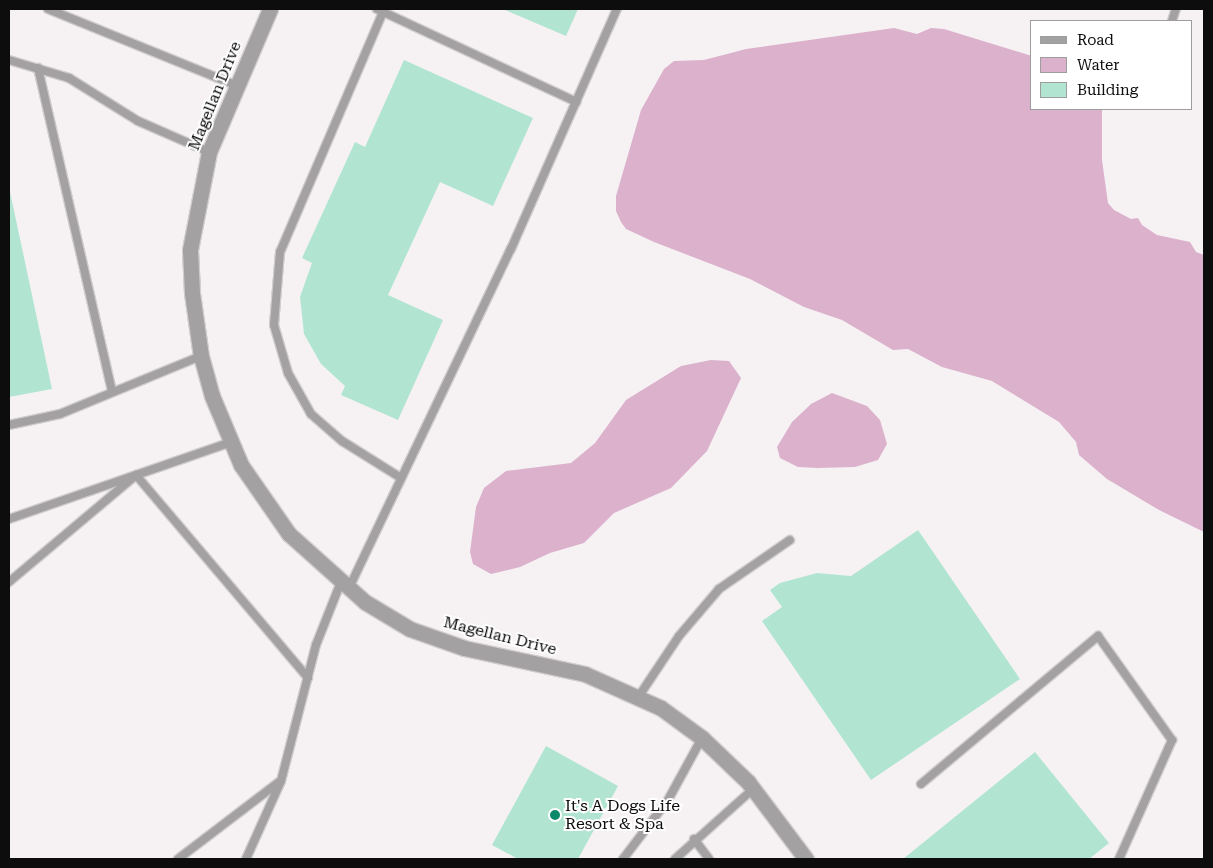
<!DOCTYPE html>
<style>
body{margin:0}
#map{position:relative;width:1213px;height:868px;overflow:hidden;background:#f6f2f4;font-family:"Roboto Serif",serif}
div>[style]{position:absolute}
[style*='--x']{left:calc(var(--x)*1px);top:calc(var(--y)*1px);width:calc(var(--w)*1px);rotate:calc(var(--a)*1deg)}
.water>*{inset:0;background:#dbb1cc}
.building>*{inset:0;background:#b1e5d2}
.roads{filter:drop-shadow(1px 0 #d1cdcf) drop-shadow(-1px 0 #d1cdcf) drop-shadow(0 1px #d1cdcf) drop-shadow(0 -1px #d1cdcf)}
.lane>*{height:8px;margin:-4px;padding:0 4px;transform-origin:4px;border-radius:4px;background:#a3a1a2}
.street>*{height:15px;margin:-7.5px;padding:0 7.5px;transform-origin:7.5px;border-radius:7.5px;background:#a3a1a2}
.dots>*{width:14px;height:14px;translate:-50% -50%;box-sizing:border-box;border:2px solid #fff;border-radius:50%}
span{translate:-50% -50%;white-space:nowrap;text-align:center;line-height:1.15;-webkit-text-stroke:4px #fff;paint-order:stroke}
.street-label{font-size:16px;color:#0e0d0e}
.poi-label{font-size:16px;color:#0e0d0e}
.left{translate:0 -50%;text-align:left}
.frame{position:absolute;inset:0;border:10px solid #0e0d0e;pointer-events:none}
.legend{position:absolute;left:1030px;top:20px;width:162px;height:90px;box-sizing:border-box;background:#fff;border:1px solid #9f9e9f;margin:0;padding:6px 9px;list-style:none;font-size:15px;color:#0e0d0e}
.legend li{display:flex;align-items:center;gap:10px;height:25px}
.legend b{width:25px;border:1px solid #9f9e9f}
</style>
<div id="map">
<div class="water">
<div style="clip-path:polygon(894px 28px,917px 34px,931px 28px,944px 29px,1032px 56px,1032px 109px,1102px 109px,1102px 160px,1108px 203px,1114px 210px,1131px 219px,1138px 218px,1142px 225px,1157px 235px,1190px 242px,1196px 252px,1204px 255px,1204px 532px,1159px 510px,1107px 479px,1079px 455px,1076px 442px,1059px 422px,992px 381px,942px 367px,908px 349px,893px 350px,842px 320px,804px 307px,750px 279px,654px 242px,626px 229px,621px 222px,616px 211px,616px 196px,641px 110px,664px 69px,674px 61px,704px 60px,746px 49px)"></div>
<div style="clip-path:polygon(711px 360px,729px 361px,741px 378px,707px 451px,671px 488px,614px 513px,584px 543px,550px 553px,520px 567px,491px 574px,473px 564px,470px 552px,476px 507px,484px 488px,506px 471px,571px 463px,595px 443px,626px 400px,681px 366px)"></div>
<div style="clip-path:polygon(832px 393px,867px 406px,880px 420px,887px 444px,878px 460px,855px 467px,817px 468px,798px 467px,780px 458px,777px 447px,792px 422px,811px 404px)"></div>
</div>
<div class="building">
<div style="clip-path:polygon(503px 9px,578px 9px,566px 36px)"></div>
<div style="clip-path:polygon(404px 60px,533px 118px,493px 206px,440px 182px,388px 295px,443px 320px,398px 420px,341px 395px,345px 386px,321px 364px,304px 334px,300px 297px,312px 263px,302px 258px,355px 142px,365px 147px)"></div>
<div style="clip-path:polygon(9px 187px,52px 389px,9px 397px)"></div>
<div style="clip-path:polygon(918px 530px,1020px 679px,871px 780px,762px 621px,782px 607px,770px 590px,780px 583px,817px 573px,851px 576px)"></div>
<div style="clip-path:polygon(546px 746px,618px 786px,578px 859px,518px 859px,492px 845px)"></div>
<div style="clip-path:polygon(1035px 752px,1109px 843px,1089px 859px,903px 859px)"></div>
</div>
<div class="roads">
<div class="lane">
<div style="--x:48;--y:9;--w:202;--a:22.1"></div>
<div style="--x:377;--y:9;--w:220;--a:25"></div>
<div style="--x:383;--y:12;--w:261;--a:113.2"></div>
<div style="--x:280;--y:252;--w:73;--a:94.7"></div>
<div style="--x:274;--y:325;--w:50;--a:73.7"></div>
<div style="--x:288;--y:373;--w:47;--a:60.7"></div>
<div style="--x:311;--y:414;--w:41;--a:41.1"></div>
<div style="--x:342;--y:441;--w:70;--a:32.1"></div>
<div style="--x:1172;--y:21;--w:13;--a:-72"></div>
<div style="--x:9;--y:60;--w:63;--a:16.7"></div>
<div style="--x:69;--y:78;--w:81;--a:31.9"></div>
<div style="--x:138;--y:121;--w:77;--a:23.6"></div>
<div style="--x:38;--y:68;--w:332;--a:77.1"></div>
<div style="--x:9;--y:425;--w:52;--a:-12.2"></div>
<div style="--x:60;--y:414;--w:152;--a:-22.4"></div>
<div style="--x:9;--y:519;--w:235;--a:-19.1"></div>
<div style="--x:9;--y:582;--w:166;--a:-40.1"></div>
<div style="--x:136;--y:475;--w:266;--a:49.7"></div>
<div style="--x:349;--y:588;--w:376;--a:-64.5"></div>
<div style="--x:511;--y:249;--w:262;--a:-66.2"></div>
<div style="--x:639;--y:696;--w:72;--a:-56.3"></div>
<div style="--x:679;--y:636;--w:62;--a:-49.6"></div>
<div style="--x:719;--y:589;--w:86;--a:-34.6"></div>
<div style="--x:921;--y:784;--w:231;--a:-39.9"></div>
<div style="--x:1098;--y:636;--w:128;--a:54.6"></div>
<div style="--x:1172;--y:740;--w:130;--a:114"></div>
<div style="--x:694;--y:839;--w:25;--a:53"></div>
<div style="--x:178;--y:859;--w:127;--a:-37.3"></div>
<div style="--x:246;--y:859;--w:85;--a:-65.8"></div>
<div style="--x:281;--y:781;--w:140;--a:-75.6"></div>
<div style="--x:316;--y:645;--w:68;--a:-68.4"></div>
<div style="--x:623;--y:859;--w:74;--a:-52.7"></div>
<div style="--x:668;--y:800;--w:71;--a:-61.3"></div>
<div style="--x:675;--y:859;--w:105;--a:-41.9"></div>
</div>
<div class="street">
<div style="--x:270;--y:9;--w:155;--a:113.1"></div>
<div style="--x:209;--y:152;--w:100;--a:101"></div>
<div style="--x:190;--y:250;--w:43;--a:87.3"></div>
<div style="--x:192;--y:293;--w:64;--a:81.9"></div>
<div style="--x:201;--y:356;--w:41;--a:74.6"></div>
<div style="--x:212;--y:396;--w:75;--a:67.2"></div>
<div style="--x:241;--y:465;--w:84;--a:55.2"></div>
<div style="--x:289;--y:534;--w:102;--a:41.8"></div>
<div style="--x:365;--y:602;--w:52;--a:31"></div>
<div style="--x:410;--y:629;--w:57;--a:19.4"></div>
<div style="--x:464;--y:648;--w:124;--a:12.1"></div>
<div style="--x:585;--y:674;--w:83;--a:24.1"></div>
<div style="--x:661;--y:708;--w:51;--a:36.2"></div>
<div style="--x:702;--y:738;--w:64;--a:43.7"></div>
<div style="--x:748;--y:782;--w:96;--a:53"></div>
</div>
</div>
<div class="dots">
<div style="left:555px;top:815px;background:#0c886b"></div>
</div>
<div class="street-label">
<span style="left:215px;top:96px;rotate:-68deg">Magellan Drive</span>
<span style="left:500px;top:636px;rotate:14deg">Magellan Drive</span>
</div>
<div class="poi-label">
<span class="left" style="left:565px;top:815px">It's A Dogs Life<br>Resort &amp; Spa</span>
</div>
<div class="frame"></div>
<ul class="legend">
<li><b style="height:6px;background:#a3a1a2"></b>Road</li>
<li><b style="height:14px;background:#dbb1cc"></b>Water</li>
<li><b style="height:14px;background:#b1e5d2"></b>Building</li>
</ul>
</div>
